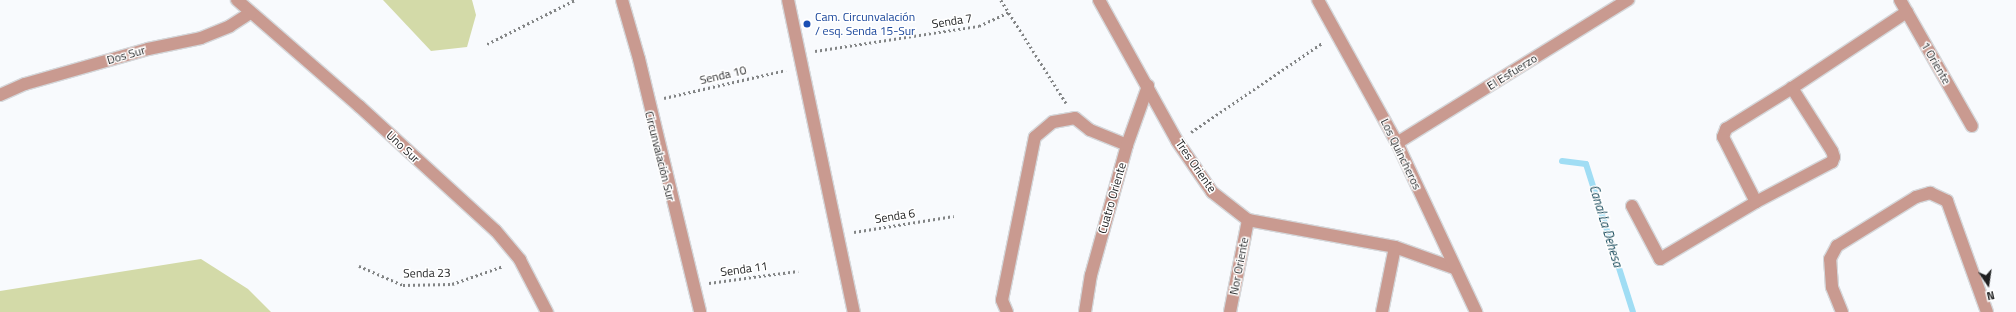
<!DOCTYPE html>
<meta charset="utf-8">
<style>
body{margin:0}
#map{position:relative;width:2016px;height:312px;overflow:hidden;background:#f8fafd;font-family:"Titillium Web",sans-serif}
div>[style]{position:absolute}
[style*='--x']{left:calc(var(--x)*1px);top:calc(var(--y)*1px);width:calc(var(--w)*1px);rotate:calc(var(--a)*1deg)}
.green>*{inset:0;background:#d3daa8}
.stream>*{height:6px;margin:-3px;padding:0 3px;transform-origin:3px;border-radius:3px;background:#a0ddf4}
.path>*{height:2.5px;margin-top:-1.25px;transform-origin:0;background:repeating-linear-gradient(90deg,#828485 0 2px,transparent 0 5px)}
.roads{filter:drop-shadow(1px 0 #d5d7da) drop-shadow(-1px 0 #d5d7da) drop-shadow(0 1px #d5d7da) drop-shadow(0 -1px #d5d7da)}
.lane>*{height:12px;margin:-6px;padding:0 6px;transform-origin:6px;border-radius:6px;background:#c99a90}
.street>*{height:12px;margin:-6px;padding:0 6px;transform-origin:6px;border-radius:6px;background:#c99a90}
.dots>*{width:11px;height:11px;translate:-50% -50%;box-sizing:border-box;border:2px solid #fff;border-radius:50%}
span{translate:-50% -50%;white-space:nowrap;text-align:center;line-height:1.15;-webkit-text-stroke:3px #fff;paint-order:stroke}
.transit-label{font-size:12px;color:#164399}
.left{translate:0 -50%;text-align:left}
.street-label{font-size:12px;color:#1f2021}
.water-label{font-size:13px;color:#154859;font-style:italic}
.north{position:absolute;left:1968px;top:264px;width:40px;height:40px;-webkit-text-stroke:3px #fff;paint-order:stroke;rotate:167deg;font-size:11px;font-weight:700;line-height:16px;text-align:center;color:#1f2021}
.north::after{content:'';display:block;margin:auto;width:14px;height:18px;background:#1f2021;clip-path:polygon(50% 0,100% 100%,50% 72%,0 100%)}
</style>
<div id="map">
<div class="green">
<div style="clip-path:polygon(383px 0,472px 0,476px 15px,467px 47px,431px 51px)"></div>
<div style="clip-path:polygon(201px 259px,248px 289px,271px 312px,0 312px,0 291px)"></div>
</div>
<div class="stream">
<div style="--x:1562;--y:161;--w:24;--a:7"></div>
<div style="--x:1586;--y:164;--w:155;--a:72.4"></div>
</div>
<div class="path">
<div style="--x:1001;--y:0;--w:122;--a:57.7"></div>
<div style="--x:487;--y:44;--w:98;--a:-26.6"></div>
<div style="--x:815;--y:51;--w:166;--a:-8.7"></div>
<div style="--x:979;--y:26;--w:33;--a:-25"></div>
<div style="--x:664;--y:98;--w:125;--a:-12.9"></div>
<div style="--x:1191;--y:132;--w:158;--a:-34.2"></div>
<div style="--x:854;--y:232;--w:101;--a:-9.1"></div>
<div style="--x:359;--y:266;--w:48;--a:23.4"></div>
<div style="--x:403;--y:285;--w:49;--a:-1.2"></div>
<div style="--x:452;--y:284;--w:54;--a:-19.4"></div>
<div style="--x:709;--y:283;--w:90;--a:-7.7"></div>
</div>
<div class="roads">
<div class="lane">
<div style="--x:1756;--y:202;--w:73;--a:-116.9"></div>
<div style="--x:1723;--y:137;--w:9;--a:-69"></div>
<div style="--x:1726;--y:129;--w:78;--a:-31.8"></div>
<div style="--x:1632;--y:206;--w:60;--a:62.2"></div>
<div style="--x:1660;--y:259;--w:112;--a:-30.7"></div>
<div style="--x:1756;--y:202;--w:86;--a:-27.8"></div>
<div style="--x:1832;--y:162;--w:5;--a:-68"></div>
<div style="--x:1834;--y:157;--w:6;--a:-108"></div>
<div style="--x:1832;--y:151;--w:75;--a:-122.4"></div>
<div style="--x:1792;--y:88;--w:138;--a:-33.5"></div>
<div style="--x:1842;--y:312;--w:27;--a:-112"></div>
<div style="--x:1832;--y:287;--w:15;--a:-94"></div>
<div style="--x:1831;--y:272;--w:13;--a:-94"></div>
<div style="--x:1830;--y:259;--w:15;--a:-62"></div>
<div style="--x:1837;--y:246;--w:93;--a:-31.8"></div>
<div style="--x:1916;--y:197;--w:15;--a:-16"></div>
<div style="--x:1930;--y:193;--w:19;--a:25"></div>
<div style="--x:1947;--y:201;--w:118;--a:70.2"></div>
</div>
<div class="street">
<div style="--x:237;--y:0;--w:162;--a:41"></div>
<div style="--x:359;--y:106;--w:185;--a:42.4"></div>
<div style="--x:496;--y:231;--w:38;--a:50"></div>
<div style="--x:520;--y:260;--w:59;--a:62.6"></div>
<div style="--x:622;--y:0;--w:61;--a:73.9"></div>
<div style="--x:639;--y:59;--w:260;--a:76.4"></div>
<div style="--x:788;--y:0;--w:319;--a:78.1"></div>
<div style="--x:1099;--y:0;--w:161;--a:61"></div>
<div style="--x:1177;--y:141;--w:62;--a:55.5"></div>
<div style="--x:1212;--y:192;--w:46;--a:37.9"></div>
<div style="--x:1248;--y:220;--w:149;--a:10.4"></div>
<div style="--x:1395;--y:247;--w:63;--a:19.6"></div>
<div style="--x:1318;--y:0;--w:163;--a:61.1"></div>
<div style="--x:1397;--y:143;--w:187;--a:64.9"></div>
<div style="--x:1900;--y:0;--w:145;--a:60.3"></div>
<div style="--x:0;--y:95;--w:27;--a:-24"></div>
<div style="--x:25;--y:84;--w:128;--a:-15.9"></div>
<div style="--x:148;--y:49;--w:54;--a:-11.7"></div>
<div style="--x:201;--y:38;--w:31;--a:-22"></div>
<div style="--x:230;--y:26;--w:24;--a:-33"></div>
<div style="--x:1397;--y:143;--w:272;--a:-31.8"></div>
<div style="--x:1007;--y:312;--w:13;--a:-113"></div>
<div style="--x:1002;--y:300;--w:166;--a:-78.6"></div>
<div style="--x:1035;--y:137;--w:23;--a:-40"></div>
<div style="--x:1053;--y:122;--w:22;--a:-10"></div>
<div style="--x:1075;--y:118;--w:19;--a:39"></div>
<div style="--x:1090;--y:130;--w:40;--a:22"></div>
<div style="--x:1085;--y:312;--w:37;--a:-81"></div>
<div style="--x:1091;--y:275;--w:135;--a:-74.5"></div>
<div style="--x:1127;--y:145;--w:63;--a:-70.4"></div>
<div style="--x:1230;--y:312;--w:94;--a:-78.9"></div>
<div style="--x:1382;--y:312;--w:66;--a:-78.7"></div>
</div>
</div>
<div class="dots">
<div style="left:807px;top:24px;background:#1a4fb4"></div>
</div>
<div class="transit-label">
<span class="left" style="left:815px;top:24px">Cam. Circunvalación<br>/ esq. Senda 15-Sur</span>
</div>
<div class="street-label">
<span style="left:952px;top:21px;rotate:-9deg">Senda 7</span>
<span style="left:126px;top:55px;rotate:-16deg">Dos Sur</span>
<span style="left:1936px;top:63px;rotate:60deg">1 Oriente</span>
<span style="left:1512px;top:72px;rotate:-32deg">El Esfuerzo</span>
<span style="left:723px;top:75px;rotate:-13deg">Senda 10</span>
<span style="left:403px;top:147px;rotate:43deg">Uno Sur</span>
<span style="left:1401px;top:154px;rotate:64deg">Los Quincheros</span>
<span style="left:660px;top:156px;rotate:76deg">Circunvalación Sur</span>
<span style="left:1196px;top:166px;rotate:55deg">Tres Oriente</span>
<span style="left:1112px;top:198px;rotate:-74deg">Cuatro Oriente</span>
<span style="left:895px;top:216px;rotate:-9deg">Senda 6</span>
<span style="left:1239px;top:266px;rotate:-79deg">Nor Oriente</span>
<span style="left:744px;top:269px;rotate:-8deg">Senda 11</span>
<span style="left:427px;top:273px;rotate:-1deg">Senda 23</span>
</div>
<div class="water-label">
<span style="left:1606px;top:226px;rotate:73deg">Canal La Dehesa</span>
</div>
<div class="north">N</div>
</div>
